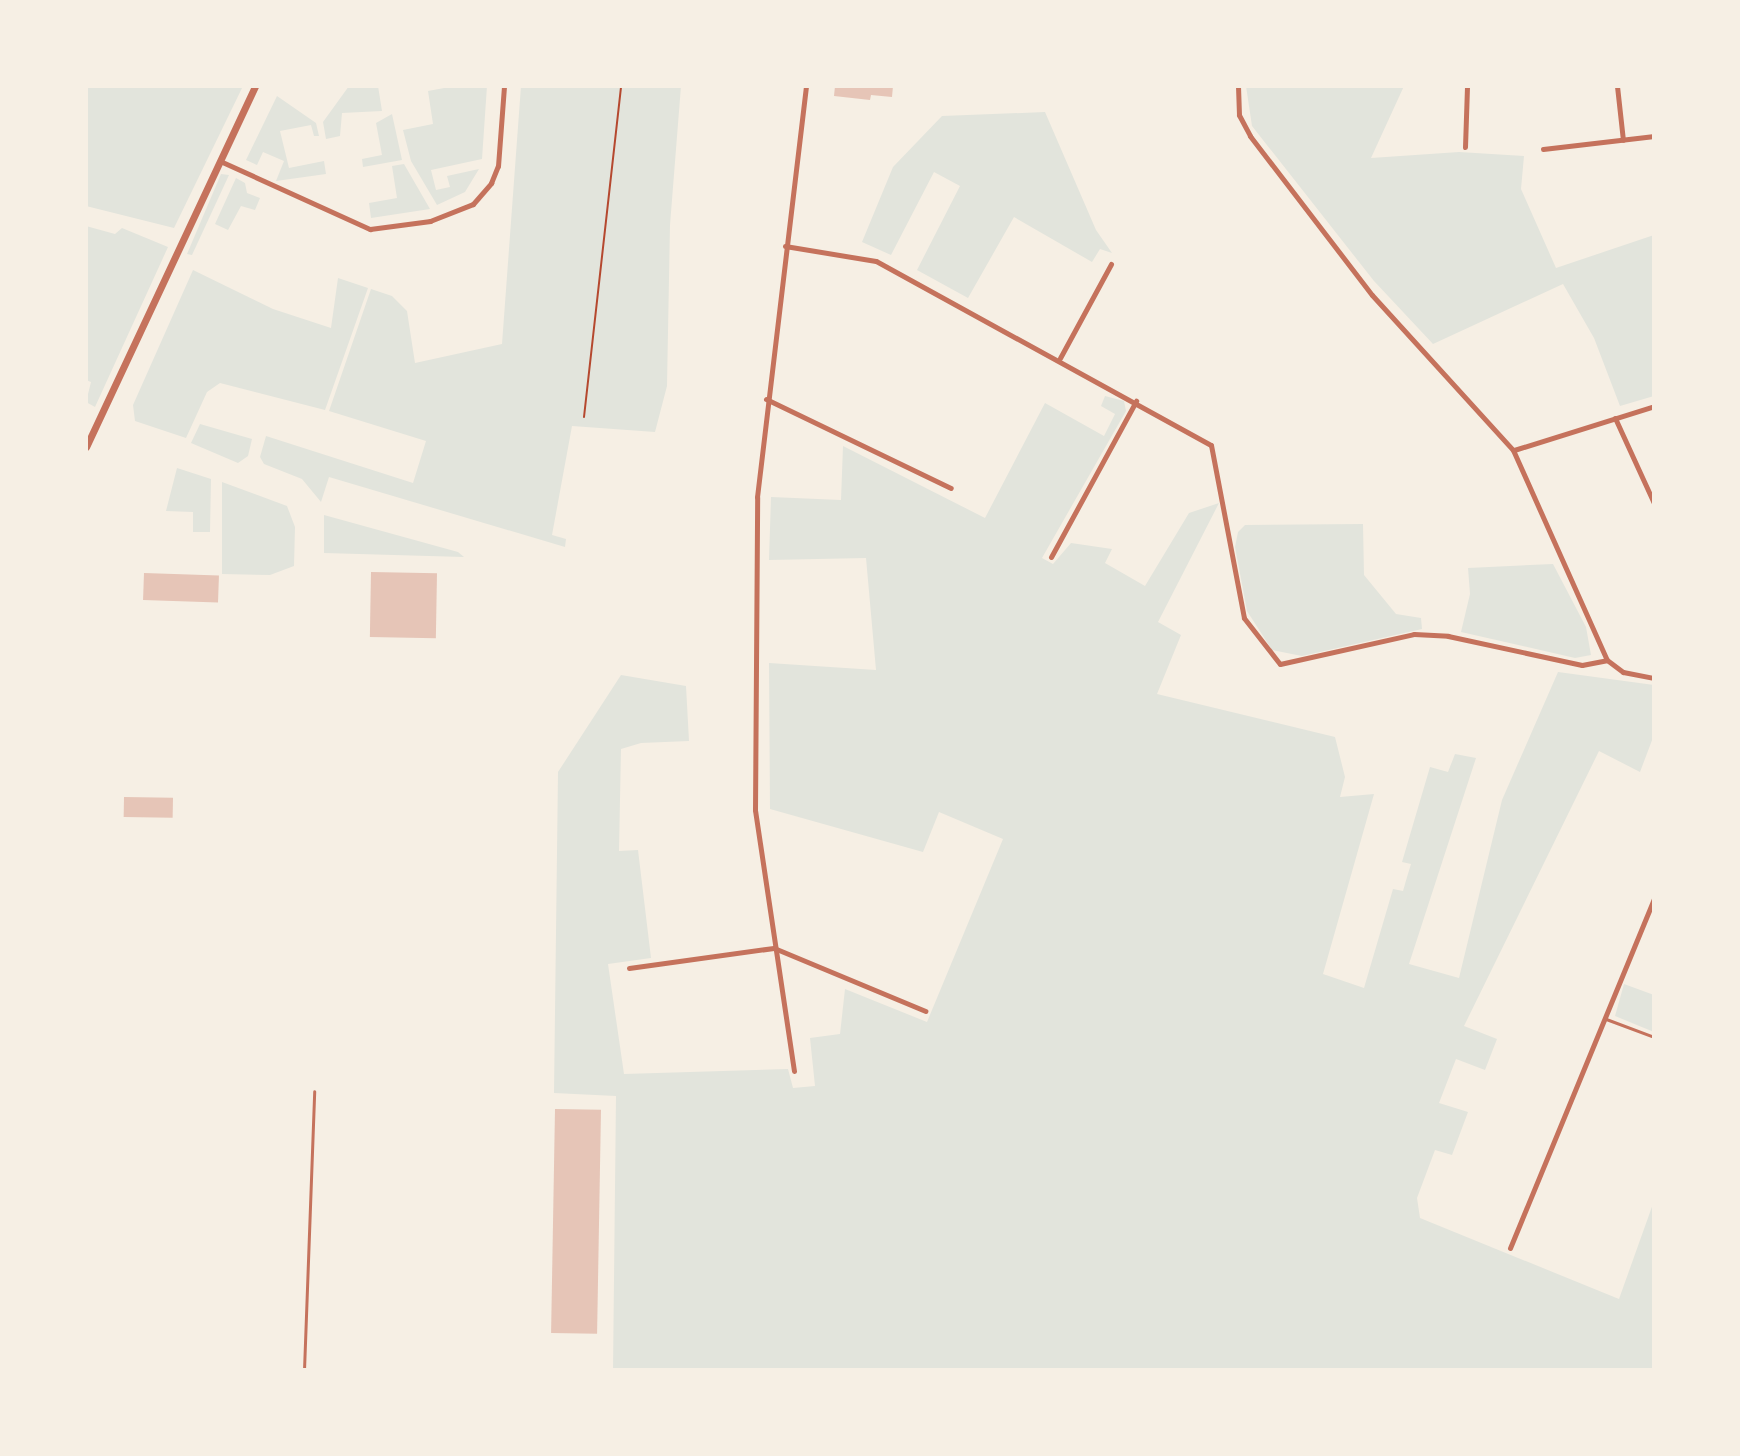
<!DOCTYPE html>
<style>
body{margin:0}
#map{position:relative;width:1740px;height:1456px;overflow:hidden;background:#f6efe4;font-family:"Golos Text",sans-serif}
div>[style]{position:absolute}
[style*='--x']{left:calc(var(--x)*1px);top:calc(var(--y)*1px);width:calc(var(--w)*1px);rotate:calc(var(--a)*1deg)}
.green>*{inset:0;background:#e2e4dc}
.building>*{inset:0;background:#e6c5b7;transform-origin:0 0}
.path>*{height:2px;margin:-1px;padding:0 1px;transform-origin:1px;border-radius:1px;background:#b5482f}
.service>*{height:3px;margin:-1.5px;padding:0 1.5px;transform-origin:1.5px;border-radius:1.5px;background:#c5725c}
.minor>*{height:5px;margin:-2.5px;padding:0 2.5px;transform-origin:2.5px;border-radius:2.5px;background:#c5725c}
.tertiary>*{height:7px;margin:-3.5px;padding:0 3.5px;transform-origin:3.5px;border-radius:3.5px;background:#c5725c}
span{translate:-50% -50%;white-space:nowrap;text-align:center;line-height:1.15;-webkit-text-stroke:8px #f6efe4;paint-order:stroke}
.frame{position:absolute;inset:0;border:88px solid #f6efe4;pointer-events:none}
</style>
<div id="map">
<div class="green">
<div style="clip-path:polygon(86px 86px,243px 86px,174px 228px,86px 206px)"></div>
<div style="clip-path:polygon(349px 86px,378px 86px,382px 111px,342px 113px,340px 136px,326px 139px,323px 122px)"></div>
<div style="clip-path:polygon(455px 86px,487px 86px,482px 159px,431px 170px,436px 190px,450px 187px,447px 176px,479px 169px,465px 192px,437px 205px,411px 161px,403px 130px,433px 124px,428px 91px)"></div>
<div style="clip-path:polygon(521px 86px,681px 86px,670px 225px,667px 386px,655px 432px,572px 426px,552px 535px,566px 539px,565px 547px,329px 477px,321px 502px,302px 479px,264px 464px,260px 457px,266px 436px,413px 483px,426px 441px,329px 411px,371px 289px,392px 296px,407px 311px,415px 363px,502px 344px)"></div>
<div style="clip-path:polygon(1246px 86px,1404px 86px,1371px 158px,1459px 152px,1524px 156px,1521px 189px,1556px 268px,1654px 235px,1654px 396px,1620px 406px,1594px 338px,1563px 284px,1433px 344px,1374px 281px,1252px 126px)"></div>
<div style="clip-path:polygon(277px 96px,316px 123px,319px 136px,314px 136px,311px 125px,280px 131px,289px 168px,324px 161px,326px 174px,276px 181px,284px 161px,263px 152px,257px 165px,246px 160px)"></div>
<div style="clip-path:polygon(1045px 112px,1096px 230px,1112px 253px,1100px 249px,1092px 262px,1014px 217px,968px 298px,917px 270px,960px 186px,934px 172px,891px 255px,862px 242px,893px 167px,942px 116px)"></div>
<div style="clip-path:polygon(392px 114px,402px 160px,363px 167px,362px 159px,382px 155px,376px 123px)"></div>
<div style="clip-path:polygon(404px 164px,430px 209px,371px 218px,369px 203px,397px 198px,392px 166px)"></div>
<div style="clip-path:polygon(221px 174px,229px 175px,192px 255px,187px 254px)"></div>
<div style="clip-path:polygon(236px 178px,245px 183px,247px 193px,260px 198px,255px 210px,241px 206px,228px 230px,215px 224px)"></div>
<div style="clip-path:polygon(86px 226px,115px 234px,122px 228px,168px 247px,95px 407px,86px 402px,91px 382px,86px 380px)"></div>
<div style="clip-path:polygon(193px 270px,273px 309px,331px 328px,338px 278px,368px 288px,325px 410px,220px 383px,207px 392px,186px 438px,135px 421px,133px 405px)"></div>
<div style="clip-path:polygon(1105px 396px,1124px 401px,1126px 411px,1042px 558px,1053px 564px,1071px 543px,1112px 549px,1105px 563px,1145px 586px,1189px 513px,1219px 503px,1158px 622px,1181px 635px,1157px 694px,1335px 737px,1345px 777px,1340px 797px,1374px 794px,1323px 974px,1364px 988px,1393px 889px,1403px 891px,1407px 877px,1411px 864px,1402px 862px,1430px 767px,1448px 772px,1455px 754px,1476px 758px,1409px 964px,1459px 978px,1502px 800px,1558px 672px,1654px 685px,1654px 735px,1640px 772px,1599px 751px,1464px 1026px,1497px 1039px,1485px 1070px,1456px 1059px,1439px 1103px,1468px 1112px,1452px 1155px,1435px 1150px,1417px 1198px,1420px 1218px,1619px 1299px,1654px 1201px,1654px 1370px,613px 1370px,616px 1096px,554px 1093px,558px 772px,621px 675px,686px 686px,689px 741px,641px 743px,621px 749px,619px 851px,638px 850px,651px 958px,608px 964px,624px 1074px,788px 1069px,793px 1088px,815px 1086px,810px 1038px,840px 1034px,845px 989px,927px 1022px,1003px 839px,939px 812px,923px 852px,770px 809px,769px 663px,876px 670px,866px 558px,769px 560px,771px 497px,841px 500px,843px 446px,985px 518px,1045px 403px,1104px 436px,1115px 414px,1101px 406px)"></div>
<div style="clip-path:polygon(200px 424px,252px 439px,248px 456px,238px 463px,191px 443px)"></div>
<div style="clip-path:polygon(177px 468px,211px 479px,210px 532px,193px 532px,193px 512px,166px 511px)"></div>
<div style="clip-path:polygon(222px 482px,287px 506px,295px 527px,294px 566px,270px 575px,222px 574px)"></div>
<div style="clip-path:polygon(324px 515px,458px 552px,464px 557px,324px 553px)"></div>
<div style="clip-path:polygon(1363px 524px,1364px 575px,1396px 614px,1421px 618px,1422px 629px,1302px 656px,1272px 650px,1247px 611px,1235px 547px,1238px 532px,1245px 525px)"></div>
<div style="clip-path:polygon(1553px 564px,1586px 627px,1591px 655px,1575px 658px,1461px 632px,1470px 594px,1468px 568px)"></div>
<div style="clip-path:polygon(1624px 984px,1654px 995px,1654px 1032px,1615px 1016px)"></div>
</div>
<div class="building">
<div style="clip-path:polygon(835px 86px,893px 86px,892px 97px,871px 95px,870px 100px,834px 96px)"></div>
<div style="left:371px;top:572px;width:66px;height:65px;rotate:1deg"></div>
<div style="left:144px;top:573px;width:75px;height:27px;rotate:2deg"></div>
<div style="left:124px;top:797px;width:49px;height:20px;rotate:1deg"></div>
<div style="left:555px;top:1109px;width:46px;height:224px;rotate:1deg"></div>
</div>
<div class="path">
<div style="--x:584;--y:417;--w:333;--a:-83.6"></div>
</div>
<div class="service">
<div style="--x:1606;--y:1019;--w:51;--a:20.6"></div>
<div style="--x:304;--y:1370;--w:279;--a:-87.9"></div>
</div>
<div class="minor">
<div style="--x:1238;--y:86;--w:29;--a:88"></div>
<div style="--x:1239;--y:115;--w:24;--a:62"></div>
<div style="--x:1250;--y:136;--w:200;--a:52.5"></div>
<div style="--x:1372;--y:295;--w:210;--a:47.7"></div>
<div style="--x:1513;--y:450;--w:230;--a:65.9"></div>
<div style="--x:1607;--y:660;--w:20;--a:37"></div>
<div style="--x:1623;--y:672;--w:32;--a:11"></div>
<div style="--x:1617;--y:86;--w:54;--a:83.7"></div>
<div style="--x:1465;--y:147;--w:61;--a:-88.1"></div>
<div style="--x:1543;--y:149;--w:112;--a:-6.7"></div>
<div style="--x:220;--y:161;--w:165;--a:24.4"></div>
<div style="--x:370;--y:229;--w:61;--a:-7.6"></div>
<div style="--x:430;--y:221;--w:46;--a:-21.6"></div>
<div style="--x:473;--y:204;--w:28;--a:-49"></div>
<div style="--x:491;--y:183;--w:18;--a:-68"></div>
<div style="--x:498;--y:166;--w:80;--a:-85.7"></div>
<div style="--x:785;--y:246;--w:92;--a:9.4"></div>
<div style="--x:876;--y:261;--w:382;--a:28.8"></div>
<div style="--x:1211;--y:445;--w:176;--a:79.2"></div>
<div style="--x:1244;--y:618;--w:58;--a:52"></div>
<div style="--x:1280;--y:664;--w:137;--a:-12.6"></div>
<div style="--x:1414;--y:634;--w:34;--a:3"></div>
<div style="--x:1448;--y:636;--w:137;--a:12.2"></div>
<div style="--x:1582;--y:665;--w:25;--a:-11"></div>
<div style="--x:1060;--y:358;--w:107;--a:-61.5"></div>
<div style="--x:766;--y:399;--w:205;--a:25.7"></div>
<div style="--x:1615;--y:418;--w:94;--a:65.4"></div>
<div style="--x:1514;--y:450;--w:147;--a:-17.4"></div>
<div style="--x:1051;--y:557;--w:178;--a:-61.4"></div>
<div style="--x:629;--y:968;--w:146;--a:-7.9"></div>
<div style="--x:774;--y:948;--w:164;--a:22.6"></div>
<div style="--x:794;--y:1071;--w:264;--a:-98.5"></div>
<div style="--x:755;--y:810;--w:313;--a:-89.6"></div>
<div style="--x:757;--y:497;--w:414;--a:-83.2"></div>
<div style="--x:1510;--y:1248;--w:378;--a:-67.6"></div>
</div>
<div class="tertiary">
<div style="--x:86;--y:447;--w:399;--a:-64.9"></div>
</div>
<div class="frame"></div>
</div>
